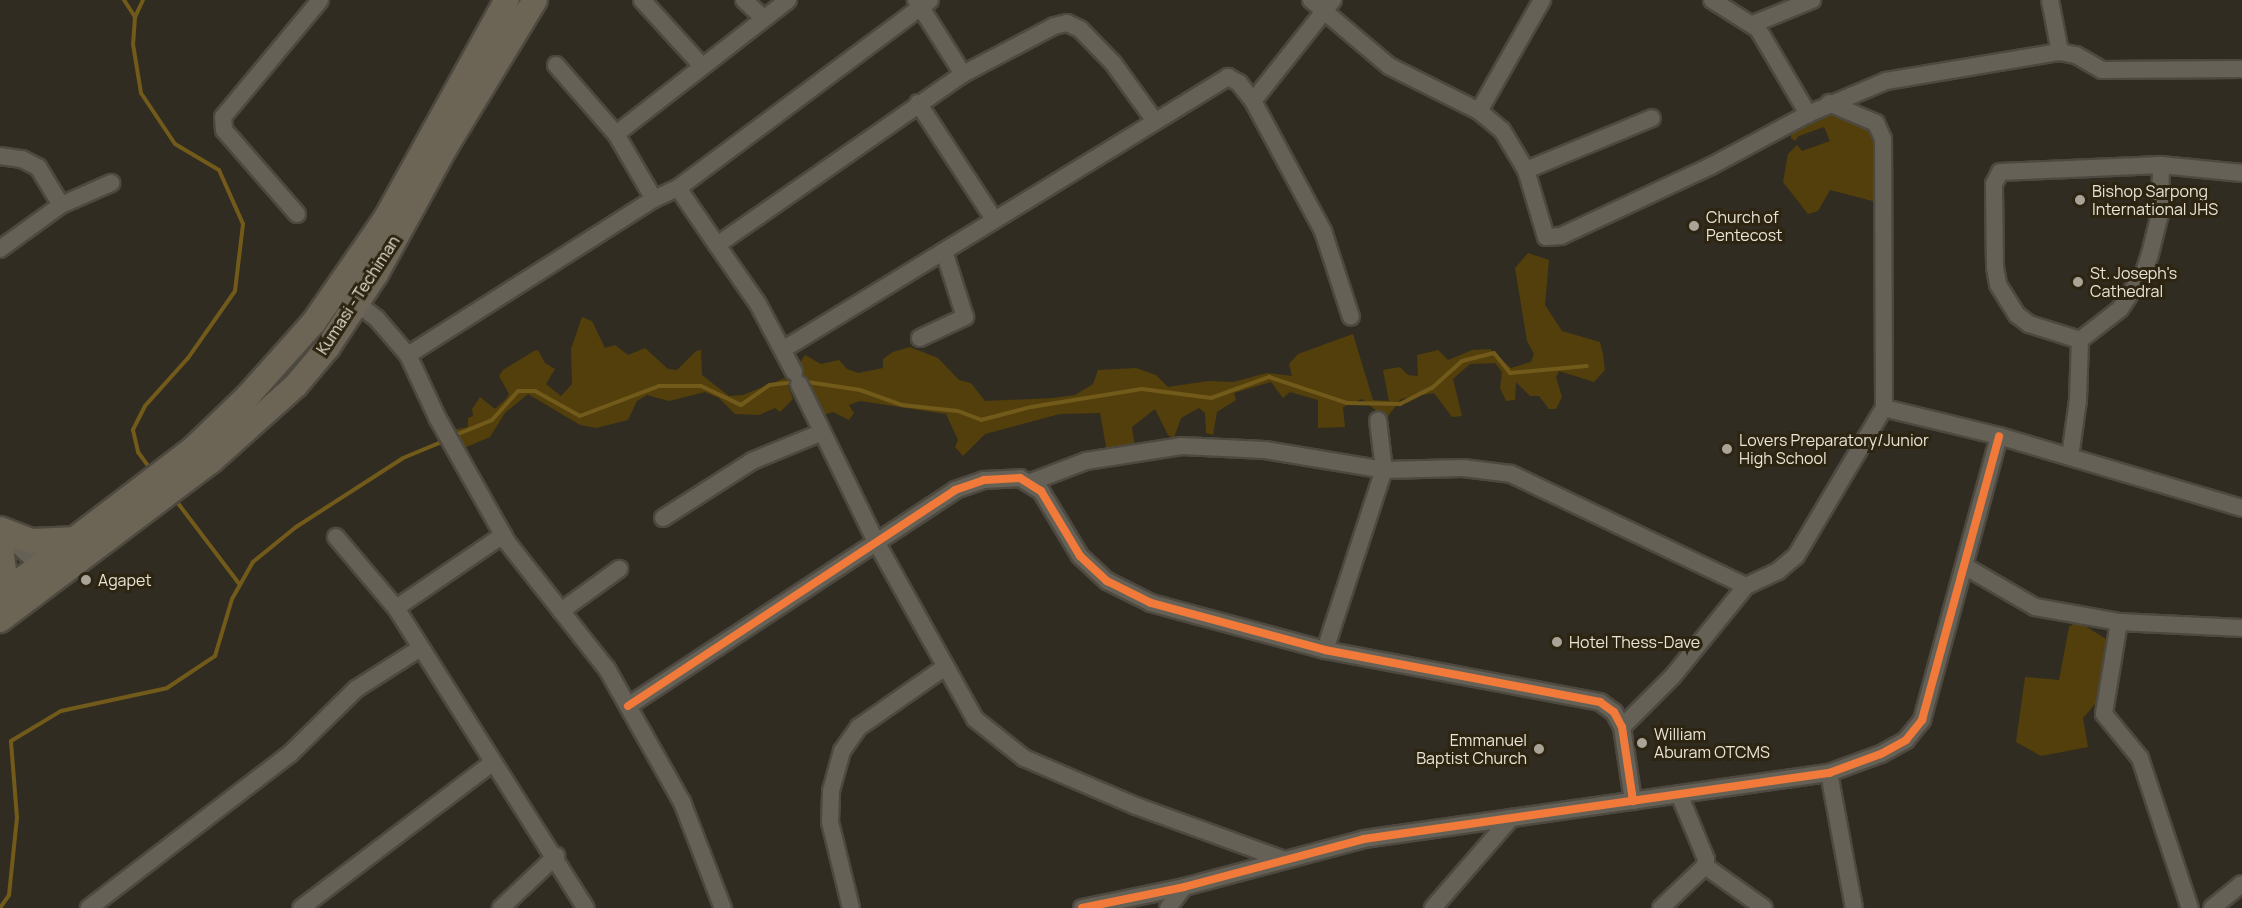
<!DOCTYPE html>
<style>
body{margin:0}
#map{position:relative;width:2242px;height:908px;overflow:hidden;background:#312c21;font-family:Manrope,sans-serif}
div>[style]{position:absolute}
[style*='--x']{left:calc(var(--x)*1px);top:calc(var(--y)*1px);width:calc(var(--w)*1px);rotate:calc(var(--a)*1deg)}
.green>*{inset:0;background:#523f0b}
.stream>*{height:4px;margin:-2px;padding:0 2px;transform-origin:2px;border-radius:2px;background:#725a1b}
.roads{filter:drop-shadow(2px 0 #4d4940) drop-shadow(-2px 0 #4d4940) drop-shadow(0 2px #4d4940) drop-shadow(0 -2px #4d4940)}
.minor>*{height:16px;margin:-8px;padding:0 8px;transform-origin:8px;border-radius:8px;background:#666156}
.highway>*{height:24px;margin:-12px;padding:0 12px;transform-origin:12px;border-radius:12px;background:#6c6555}
.cycleway>*{height:8px;margin:-4px;padding:0 4px;transform-origin:4px;border-radius:4px;background:#f17a3a}
.dots>*{width:16px;height:16px;translate:-50% -50%;box-sizing:border-box;border:3px solid #2d2511;border-radius:50%}
span{translate:-50% -50%;white-space:nowrap;text-align:center;line-height:1.15;-webkit-text-stroke:6px #2d2511;paint-order:stroke}
.poi-label{font-size:16px;color:#e9e4d7}
.left{translate:0 -50%;text-align:left}
.right{translate:-100% -50%;text-align:right}
.street-label{font-size:16px;color:#e9e4d7}
</style>
<div id="map">
<div class="green">
<div style="clip-path:polygon(1833px 111px,1872px 127px,1877px 135px,1880px 203px,1830px 190px,1818px 211px,1808px 214px,1783px 182px,1788px 154px,1797px 145px,1802px 151px,1830px 141px,1824px 127px,1799px 136px,1795px 141px,1791px 138px,1791px 130px)"></div>
<div style="clip-path:polygon(1528px 253px,1549px 260px,1545px 305px,1562px 331px,1600px 342px,1603px 354px,1605px 370px,1594px 382px,1559px 371px,1556px 377px,1562px 397px,1556px 409px,1549px 409px,1539px 396px,1530px 396px,1516px 382px,1515px 400px,1506px 401px,1500px 388px,1502px 372px,1495px 363px,1470px 364px,1453px 379px,1462px 416px,1452px 417px,1434px 393px,1401px 399px,1386px 419px,1362px 399px,1343px 407px,1345px 427px,1318px 428px,1318px 400px,1290px 392px,1283px 398px,1271px 382px,1234px 393px,1236px 400px,1217px 412px,1213px 435px,1206px 433px,1205px 413px,1199px 408px,1181px 418px,1174px 438px,1168px 435px,1155px 409px,1132px 427px,1135px 447px,1107px 452px,1100px 413px,1060px 414px,985px 434px,963px 456px,955px 447px,958px 440px,946px 414px,860px 401px,849px 405px,854px 413px,849px 420px,833px 412px,817px 417px,798px 366px,805px 355px,821px 364px,839px 360px,847px 369px,858px 373px,883px 368px,883px 359px,893px 352px,910px 347px,938px 358px,959px 380px,971px 383px,985px 401px,1053px 398px,1075px 395px,1093px 384px,1098px 370px,1136px 368px,1156px 375px,1168px 387px,1208px 381px,1233px 382px,1267px 373px,1292px 376px,1289px 364px,1298px 354px,1353px 334px,1373px 400px,1389px 401px,1383px 370px,1400px 367px,1408px 375px,1418px 376px,1417px 355px,1438px 350px,1448px 360px,1472px 350px,1490px 349px,1511px 368px,1531px 362px,1534px 354px,1527px 341px,1515px 268px)"></div>
<div style="clip-path:polygon(582px 317px,592px 321px,605px 348px,615px 345px,628px 355px,645px 348px,668px 369px,677px 370px,696px 351px,701px 350px,702px 375px,729px 396px,743px 395px,785px 378px,793px 399px,780px 412px,775px 408px,759px 415px,735px 414px,719px 398px,705px 392px,669px 401px,647px 395px,637px 401px,628px 420px,596px 428px,580px 425px,528px 394px,505px 413px,490px 437px,464px 448px,452px 430px,468px 427px,468px 418px,473px 416px,472px 409px,480px 397px,495px 409px,506px 399px,509px 394px,499px 376px,503px 370px,534px 351px,538px 350px,545px 363px,555px 369px,546px 384px,561px 396px,572px 384px,571px 349px)"></div>
<div style="clip-path:polygon(2077px 621px,2111px 642px,2096px 703px,2083px 718px,2088px 747px,2041px 756px,2016px 742px,2025px 677px,2059px 680px,2069px 627px)"></div>
</div>
<div class="stream">
<div style="--x:124;--y:0;--w:20;--a:57"></div>
<div style="--x:143;--y:0;--w:19;--a:115"></div>
<div style="--x:135;--y:17;--w:27;--a:94"></div>
<div style="--x:133;--y:44;--w:50;--a:80.7"></div>
<div style="--x:141;--y:93;--w:61;--a:56.3"></div>
<div style="--x:175;--y:144;--w:51;--a:30.6"></div>
<div style="--x:219;--y:170;--w:59;--a:66"></div>
<div style="--x:243;--y:224;--w:67;--a:96.8"></div>
<div style="--x:235;--y:291;--w:82;--a:125"></div>
<div style="--x:188;--y:358;--w:64;--a:131.9"></div>
<div style="--x:145;--y:406;--w:27;--a:117"></div>
<div style="--x:133;--y:430;--w:23;--a:77"></div>
<div style="--x:138;--y:452;--w:24;--a:54"></div>
<div style="--x:801;--y:381;--w:60;--a:8.7"></div>
<div style="--x:860;--y:390;--w:45;--a:19.7"></div>
<div style="--x:902;--y:405;--w:56;--a:6.1"></div>
<div style="--x:958;--y:411;--w:25;--a:21"></div>
<div style="--x:981;--y:420;--w:52;--a:-14.6"></div>
<div style="--x:1031;--y:407;--w:112;--a:-9.2"></div>
<div style="--x:1142;--y:389;--w:70;--a:7.4"></div>
<div style="--x:1211;--y:398;--w:62;--a:-19.9"></div>
<div style="--x:1269;--y:377;--w:82;--a:18.4"></div>
<div style="--x:1347;--y:403;--w:53;--a:1.1"></div>
<div style="--x:1400;--y:404;--w:36;--a:-27"></div>
<div style="--x:1432;--y:388;--w:40;--a:-42"></div>
<div style="--x:1462;--y:361;--w:33;--a:-14"></div>
<div style="--x:1494;--y:353;--w:26;--a:51"></div>
<div style="--x:1510;--y:373;--w:77;--a:-5.2"></div>
<div style="--x:453;--y:436;--w:42;--a:-22.3"></div>
<div style="--x:492;--y:420;--w:39;--a:-48"></div>
<div style="--x:518;--y:391;--w:17;--a:0"></div>
<div style="--x:535;--y:391;--w:51;--a:29.1"></div>
<div style="--x:580;--y:416;--w:85;--a:-20.8"></div>
<div style="--x:659;--y:386;--w:42;--a:0"></div>
<div style="--x:701;--y:386;--w:44;--a:25.4"></div>
<div style="--x:741;--y:405;--w:35;--a:-35"></div>
<div style="--x:770;--y:385;--w:24;--a:-7"></div>
<div style="--x:174;--y:498;--w:109;--a:52.8"></div>
<div style="--x:0;--y:908;--w:16;--a:-55"></div>
<div style="--x:9;--y:895;--w:77;--a:-84.1"></div>
<div style="--x:17;--y:818;--w:77;--a:-94.5"></div>
<div style="--x:11;--y:741;--w:58;--a:-31"></div>
<div style="--x:61;--y:711;--w:108;--a:-12.2"></div>
<div style="--x:167;--y:688;--w:58;--a:-33.7"></div>
<div style="--x:215;--y:656;--w:59;--a:-73.4"></div>
<div style="--x:232;--y:599;--w:43;--a:-60.4"></div>
<div style="--x:253;--y:562;--w:55;--a:-39.1"></div>
<div style="--x:296;--y:527;--w:127;--a:-32.8"></div>
<div style="--x:403;--y:458;--w:44;--a:-22.5"></div>
</div>
<div class="roads">
<div class="minor">
<div style="--x:642;--y:0;--w:89;--a:47.7"></div>
<div style="--x:744;--y:0;--w:26;--a:43"></div>
<div style="--x:1311;--y:0;--w:102;--a:40.2"></div>
<div style="--x:1389;--y:66;--w:101;--a:26.6"></div>
<div style="--x:1479;--y:111;--w:30;--a:40"></div>
<div style="--x:1502;--y:130;--w:47;--a:59"></div>
<div style="--x:1526;--y:170;--w:70;--a:73.4"></div>
<div style="--x:1546;--y:237;--w:15;--a:-4"></div>
<div style="--x:1561;--y:236;--w:166;--a:-25"></div>
<div style="--x:1711;--y:166;--w:110;--a:-28.2"></div>
<div style="--x:1712;--y:0;--w:54;--a:32.2"></div>
<div style="--x:1758;--y:29;--w:99;--a:59.5"></div>
<div style="--x:1808;--y:114;--w:85;--a:-22.9"></div>
<div style="--x:1886;--y:81;--w:176;--a:-9.5"></div>
<div style="--x:2060;--y:52;--w:16;--a:11"></div>
<div style="--x:2076;--y:55;--w:30;--a:30"></div>
<div style="--x:2102;--y:70;--w:140;--a:-0.4"></div>
<div style="--x:2050;--y:0;--w:53;--a:79.1"></div>
<div style="--x:1753;--y:24;--w:64;--a:-22.1"></div>
<div style="--x:556;--y:65;--w:91;--a:49"></div>
<div style="--x:616;--y:134;--w:75;--a:59.7"></div>
<div style="--x:963;--y:74;--w:103;--a:-27.8"></div>
<div style="--x:1054;--y:26;--w:13;--a:-13"></div>
<div style="--x:1067;--y:23;--w:14;--a:25"></div>
<div style="--x:1080;--y:29;--w:47;--a:45.9"></div>
<div style="--x:1113;--y:63;--w:72;--a:54.1"></div>
<div style="--x:1253;--y:101;--w:129;--a:-51.6"></div>
<div style="--x:918;--y:103;--w:139;--a:56.8"></div>
<div style="--x:1479;--y:111;--w:128;--a:-60.4"></div>
<div style="--x:616;--y:134;--w:218;--a:-37.9"></div>
<div style="--x:0;--y:156;--w:22;--a:8"></div>
<div style="--x:22;--y:159;--w:18;--a:27"></div>
<div style="--x:38;--y:167;--w:44;--a:58.8"></div>
<div style="--x:2161;--y:165;--w:49;--a:91.2"></div>
<div style="--x:2160;--y:214;--w:41;--a:104"></div>
<div style="--x:2150;--y:254;--w:20;--a:108"></div>
<div style="--x:2144;--y:273;--w:43;--a:123.7"></div>
<div style="--x:2120;--y:309;--w:51;--a:142.2"></div>
<div style="--x:2080;--y:340;--w:53;--a:-162.6"></div>
<div style="--x:2029;--y:324;--w:15;--a:-143"></div>
<div style="--x:2017;--y:315;--w:36;--a:-122"></div>
<div style="--x:1998;--y:284;--w:17;--a:-100"></div>
<div style="--x:1995;--y:267;--w:83;--a:-90.7"></div>
<div style="--x:1994;--y:184;--w:13;--a:-63"></div>
<div style="--x:2000;--y:172;--w:161;--a:-2.5"></div>
<div style="--x:2161;--y:165;--w:81;--a:5.6"></div>
<div style="--x:1526;--y:170;--w:136;--a:-22.4"></div>
<div style="--x:678;--y:188;--w:69;--a:55.6"></div>
<div style="--x:717;--y:245;--w:300;--a:-34.8"></div>
<div style="--x:963;--y:74;--w:88;--a:-122.4"></div>
<div style="--x:297;--y:214;--w:111;--a:-131"></div>
<div style="--x:224;--y:130;--w:13;--a:-94"></div>
<div style="--x:223;--y:117;--w:152;--a:-50.3"></div>
<div style="--x:717;--y:245;--w:72;--a:55.2"></div>
<div style="--x:758;--y:304;--w:77;--a:62.1"></div>
<div style="--x:0;--y:249;--w:75;--a:-35.8"></div>
<div style="--x:61;--y:205;--w:55;--a:-23.7"></div>
<div style="--x:349;--y:297;--w:36;--a:38"></div>
<div style="--x:377;--y:319;--w:48;--a:49.3"></div>
<div style="--x:408;--y:355;--w:71;--a:64.9"></div>
<div style="--x:438;--y:419;--w:141;--a:60.7"></div>
<div style="--x:507;--y:542;--w:162;--a:51.8"></div>
<div style="--x:607;--y:669;--w:153;--a:60.6"></div>
<div style="--x:682;--y:802;--w:114;--a:68.9"></div>
<div style="--x:920;--y:338;--w:50;--a:-25"></div>
<div style="--x:965;--y:317;--w:69;--a:-107.7"></div>
<div style="--x:784;--y:349;--w:521;--a:-31.49"></div>
<div style="--x:1228;--y:77;--w:13;--a:29"></div>
<div style="--x:1239;--y:83;--w:23;--a:52"></div>
<div style="--x:1253;--y:101;--w:148;--a:61.7"></div>
<div style="--x:1323;--y:231;--w:90;--a:72"></div>
<div style="--x:408;--y:355;--w:291;--a:-32.4"></div>
<div style="--x:654;--y:199;--w:26;--a:-25"></div>
<div style="--x:678;--y:188;--w:314;--a:-36.7"></div>
<div style="--x:799;--y:384;--w:174;--a:64"></div>
<div style="--x:875;--y:540;--w:205;--a:60.8"></div>
<div style="--x:975;--y:719;--w:63;--a:38.5"></div>
<div style="--x:1024;--y:758;--w:122;--a:23.2"></div>
<div style="--x:1136;--y:806;--w:158;--a:20"></div>
<div style="--x:1884;--y:408;--w:118;--a:13.7"></div>
<div style="--x:1999;--y:436;--w:253;--a:16.5"></div>
<div style="--x:2070;--y:457;--w:58;--a:-82"></div>
<div style="--x:2078;--y:400;--w:60;--a:-88.1"></div>
<div style="--x:1031;--y:482;--w:59;--a:-20.9"></div>
<div style="--x:1086;--y:461;--w:97;--a:-8.9"></div>
<div style="--x:1182;--y:446;--w:83;--a:2.8"></div>
<div style="--x:1265;--y:450;--w:121;--a:9.5"></div>
<div style="--x:1384;--y:470;--w:79;--a:-1.5"></div>
<div style="--x:1463;--y:468;--w:48;--a:7.1"></div>
<div style="--x:1511;--y:474;--w:260;--a:25.5"></div>
<div style="--x:663;--y:518;--w:106;--a:-32.6"></div>
<div style="--x:752;--y:461;--w:74;--a:-22.4"></div>
<div style="--x:7;--y:536;--w:52;--a:41.9"></div>
<div style="--x:336;--y:537;--w:93;--a:49.8"></div>
<div style="--x:396;--y:608;--w:355;--a:57.7"></div>
<div style="--x:1966;--y:567;--w:80;--a:30.1"></div>
<div style="--x:2035;--y:607;--w:85;--a:10.1"></div>
<div style="--x:2119;--y:622;--w:123;--a:2.8"></div>
<div style="--x:396;--y:608;--w:130;--a:-34.3"></div>
<div style="--x:561;--y:611;--w:72;--a:-35.9"></div>
<div style="--x:2119;--y:622;--w:93;--a:99.3"></div>
<div style="--x:2104;--y:714;--w:57;--a:50.7"></div>
<div style="--x:2140;--y:758;--w:158;--a:71.6"></div>
<div style="--x:1325;--y:650;--w:189;--a:-71.9"></div>
<div style="--x:1384;--y:470;--w:50;--a:-96.8"></div>
<div style="--x:628;--y:706;--w:392;--a:-33.4"></div>
<div style="--x:955;--y:490;--w:31;--a:-19"></div>
<div style="--x:984;--y:480;--w:36;--a:-3"></div>
<div style="--x:1020;--y:478;--w:25;--a:32"></div>
<div style="--x:1041;--y:491;--w:76;--a:59"></div>
<div style="--x:1080;--y:556;--w:37;--a:43"></div>
<div style="--x:1107;--y:581;--w:49;--a:26.6"></div>
<div style="--x:1151;--y:603;--w:180;--a:15.1"></div>
<div style="--x:1325;--y:650;--w:280;--a:10.7"></div>
<div style="--x:1600;--y:702;--w:17;--a:36"></div>
<div style="--x:1614;--y:712;--w:17;--a:62"></div>
<div style="--x:1622;--y:727;--w:75;--a:81.5"></div>
<div style="--x:1622;--y:727;--w:72;--a:-45"></div>
<div style="--x:1673;--y:676;--w:116;--a:-51"></div>
<div style="--x:1746;--y:586;--w:35;--a:-25"></div>
<div style="--x:1778;--y:571;--w:23;--a:-40"></div>
<div style="--x:1796;--y:556;--w:172;--a:-59.3"></div>
<div style="--x:1884;--y:408;--w:269;--a:-90.2"></div>
<div style="--x:1883;--y:139;--w:17;--a:-114"></div>
<div style="--x:1876;--y:123;--w:51;--a:-156.9"></div>
<div style="--x:1829;--y:773;--w:137;--a:79.5"></div>
<div style="--x:1705;--y:866;--w:72;--a:35.4"></div>
<div style="--x:89;--y:908;--w:253;--a:-37.5"></div>
<div style="--x:290;--y:754;--w:93;--a:-44.6"></div>
<div style="--x:356;--y:689;--w:75;--a:-32.4"></div>
<div style="--x:301;--y:908;--w:238;--a:-37.2"></div>
<div style="--x:501;--y:908;--w:76;--a:-43.4"></div>
<div style="--x:851;--y:908;--w:89;--a:-103.7"></div>
<div style="--x:830;--y:822;--w:31;--a:-88"></div>
<div style="--x:831;--y:791;--w:41;--a:-74.6"></div>
<div style="--x:842;--y:751;--w:29;--a:-55"></div>
<div style="--x:859;--y:727;--w:105;--a:-34.9"></div>
<div style="--x:1082;--y:908;--w:104;--a:-11.6"></div>
<div style="--x:1184;--y:887;--w:186;--a:-14.9"></div>
<div style="--x:1364;--y:839;--w:470;--a:-8.1"></div>
<div style="--x:1829;--y:773;--w:55;--a:-20.1"></div>
<div style="--x:1881;--y:754;--w:29;--a:-29"></div>
<div style="--x:1906;--y:740;--w:26;--a:-51"></div>
<div style="--x:1922;--y:720;--w:294;--a:-74.8"></div>
<div style="--x:1168;--y:908;--w:26;--a:-53"></div>
<div style="--x:1433;--y:908;--w:119;--a:-49.1"></div>
<div style="--x:1661;--y:908;--w:61;--a:-43.7"></div>
<div style="--x:1705;--y:866;--w:7;--a:-82"></div>
<div style="--x:1706;--y:859;--w:70;--a:-112.6"></div>
<div style="--x:2212;--y:908;--w:38;--a:-39"></div>
</div>
<div class="highway">
<div style="--x:0;--y:529;--w:34;--a:21"></div>
<div style="--x:32;--y:541;--w:44;--a:-2.6"></div>
<div style="--x:0;--y:539;--w:31;--a:83"></div>
<div style="--x:4;--y:570;--w:25;--a:99"></div>
<div style="--x:0;--y:596;--w:244;--a:-37.3"></div>
<div style="--x:194;--y:448;--w:74;--a:-43.9"></div>
<div style="--x:247;--y:397;--w:101;--a:-48.2"></div>
<div style="--x:314;--y:322;--w:126;--a:-55.3"></div>
<div style="--x:386;--y:218;--w:249;--a:-61"></div>
<div style="--x:0;--y:620;--w:263;--a:-37"></div>
<div style="--x:210;--y:462;--w:115;--a:-41.8"></div>
<div style="--x:296;--y:385;--w:50;--a:-49.9"></div>
<div style="--x:328;--y:347;--w:87;--a:-56.7"></div>
<div style="--x:376;--y:274;--w:144;--a:-61.3"></div>
<div style="--x:445;--y:148;--w:173;--a:-58.7"></div>
</div>
</div>
<div class="cycleway">
<div style="--x:628;--y:706;--w:392;--a:-33.4"></div>
<div style="--x:955;--y:490;--w:31;--a:-19"></div>
<div style="--x:984;--y:480;--w:36;--a:-3"></div>
<div style="--x:1020;--y:478;--w:25;--a:32"></div>
<div style="--x:1041;--y:491;--w:76;--a:59"></div>
<div style="--x:1080;--y:556;--w:37;--a:43"></div>
<div style="--x:1107;--y:581;--w:49;--a:26.6"></div>
<div style="--x:1151;--y:603;--w:180;--a:15.1"></div>
<div style="--x:1325;--y:650;--w:280;--a:10.7"></div>
<div style="--x:1600;--y:702;--w:17;--a:36"></div>
<div style="--x:1614;--y:712;--w:17;--a:62"></div>
<div style="--x:1622;--y:727;--w:75;--a:81.5"></div>
<div style="--x:1082;--y:908;--w:104;--a:-11.6"></div>
<div style="--x:1184;--y:887;--w:186;--a:-14.9"></div>
<div style="--x:1364;--y:839;--w:470;--a:-8.1"></div>
<div style="--x:1829;--y:773;--w:55;--a:-20.1"></div>
<div style="--x:1881;--y:754;--w:29;--a:-29"></div>
<div style="--x:1906;--y:740;--w:26;--a:-51"></div>
<div style="--x:1922;--y:720;--w:294;--a:-74.8"></div>
</div>
<div class="dots">
<div style="left:2080px;top:200px;background:#a9a497"></div>
<div style="left:1694px;top:226px;background:#a9a497"></div>
<div style="left:2078px;top:282px;background:#a9a497"></div>
<div style="left:1727px;top:449px;background:#a9a497"></div>
<div style="left:86px;top:580px;background:#a9a497"></div>
<div style="left:1557px;top:642px;background:#a9a497"></div>
<div style="left:1642px;top:743px;background:#a9a497"></div>
<div style="left:1539px;top:749px;background:#a9a497"></div>
</div>
<div class="poi-label">
<span class="left" style="left:2092px;top:200px">Bishop Sarpong<br>International JHS</span>
<span class="left" style="left:1706px;top:226px">Church of<br>Pentecost</span>
<span class="left" style="left:2090px;top:282px">St. Joseph's<br>Cathedral</span>
<span class="left" style="left:1739px;top:449px">Lovers Preparatory/Junior<br>High School</span>
<span class="left" style="left:98px;top:580px">Agapet</span>
<span class="left" style="left:1569px;top:642px">Hotel Thess-Dave</span>
<span class="left" style="left:1654px;top:743px">William<br>Aburam OTCMS</span>
<span class="right" style="left:1527px;top:749px">Emmanuel<br>Baptist Church</span>
</div>
<div class="street-label">
<span style="left:358px;top:295px;rotate:-57deg">Kumasi - Techiman</span>
</div>
</div>
